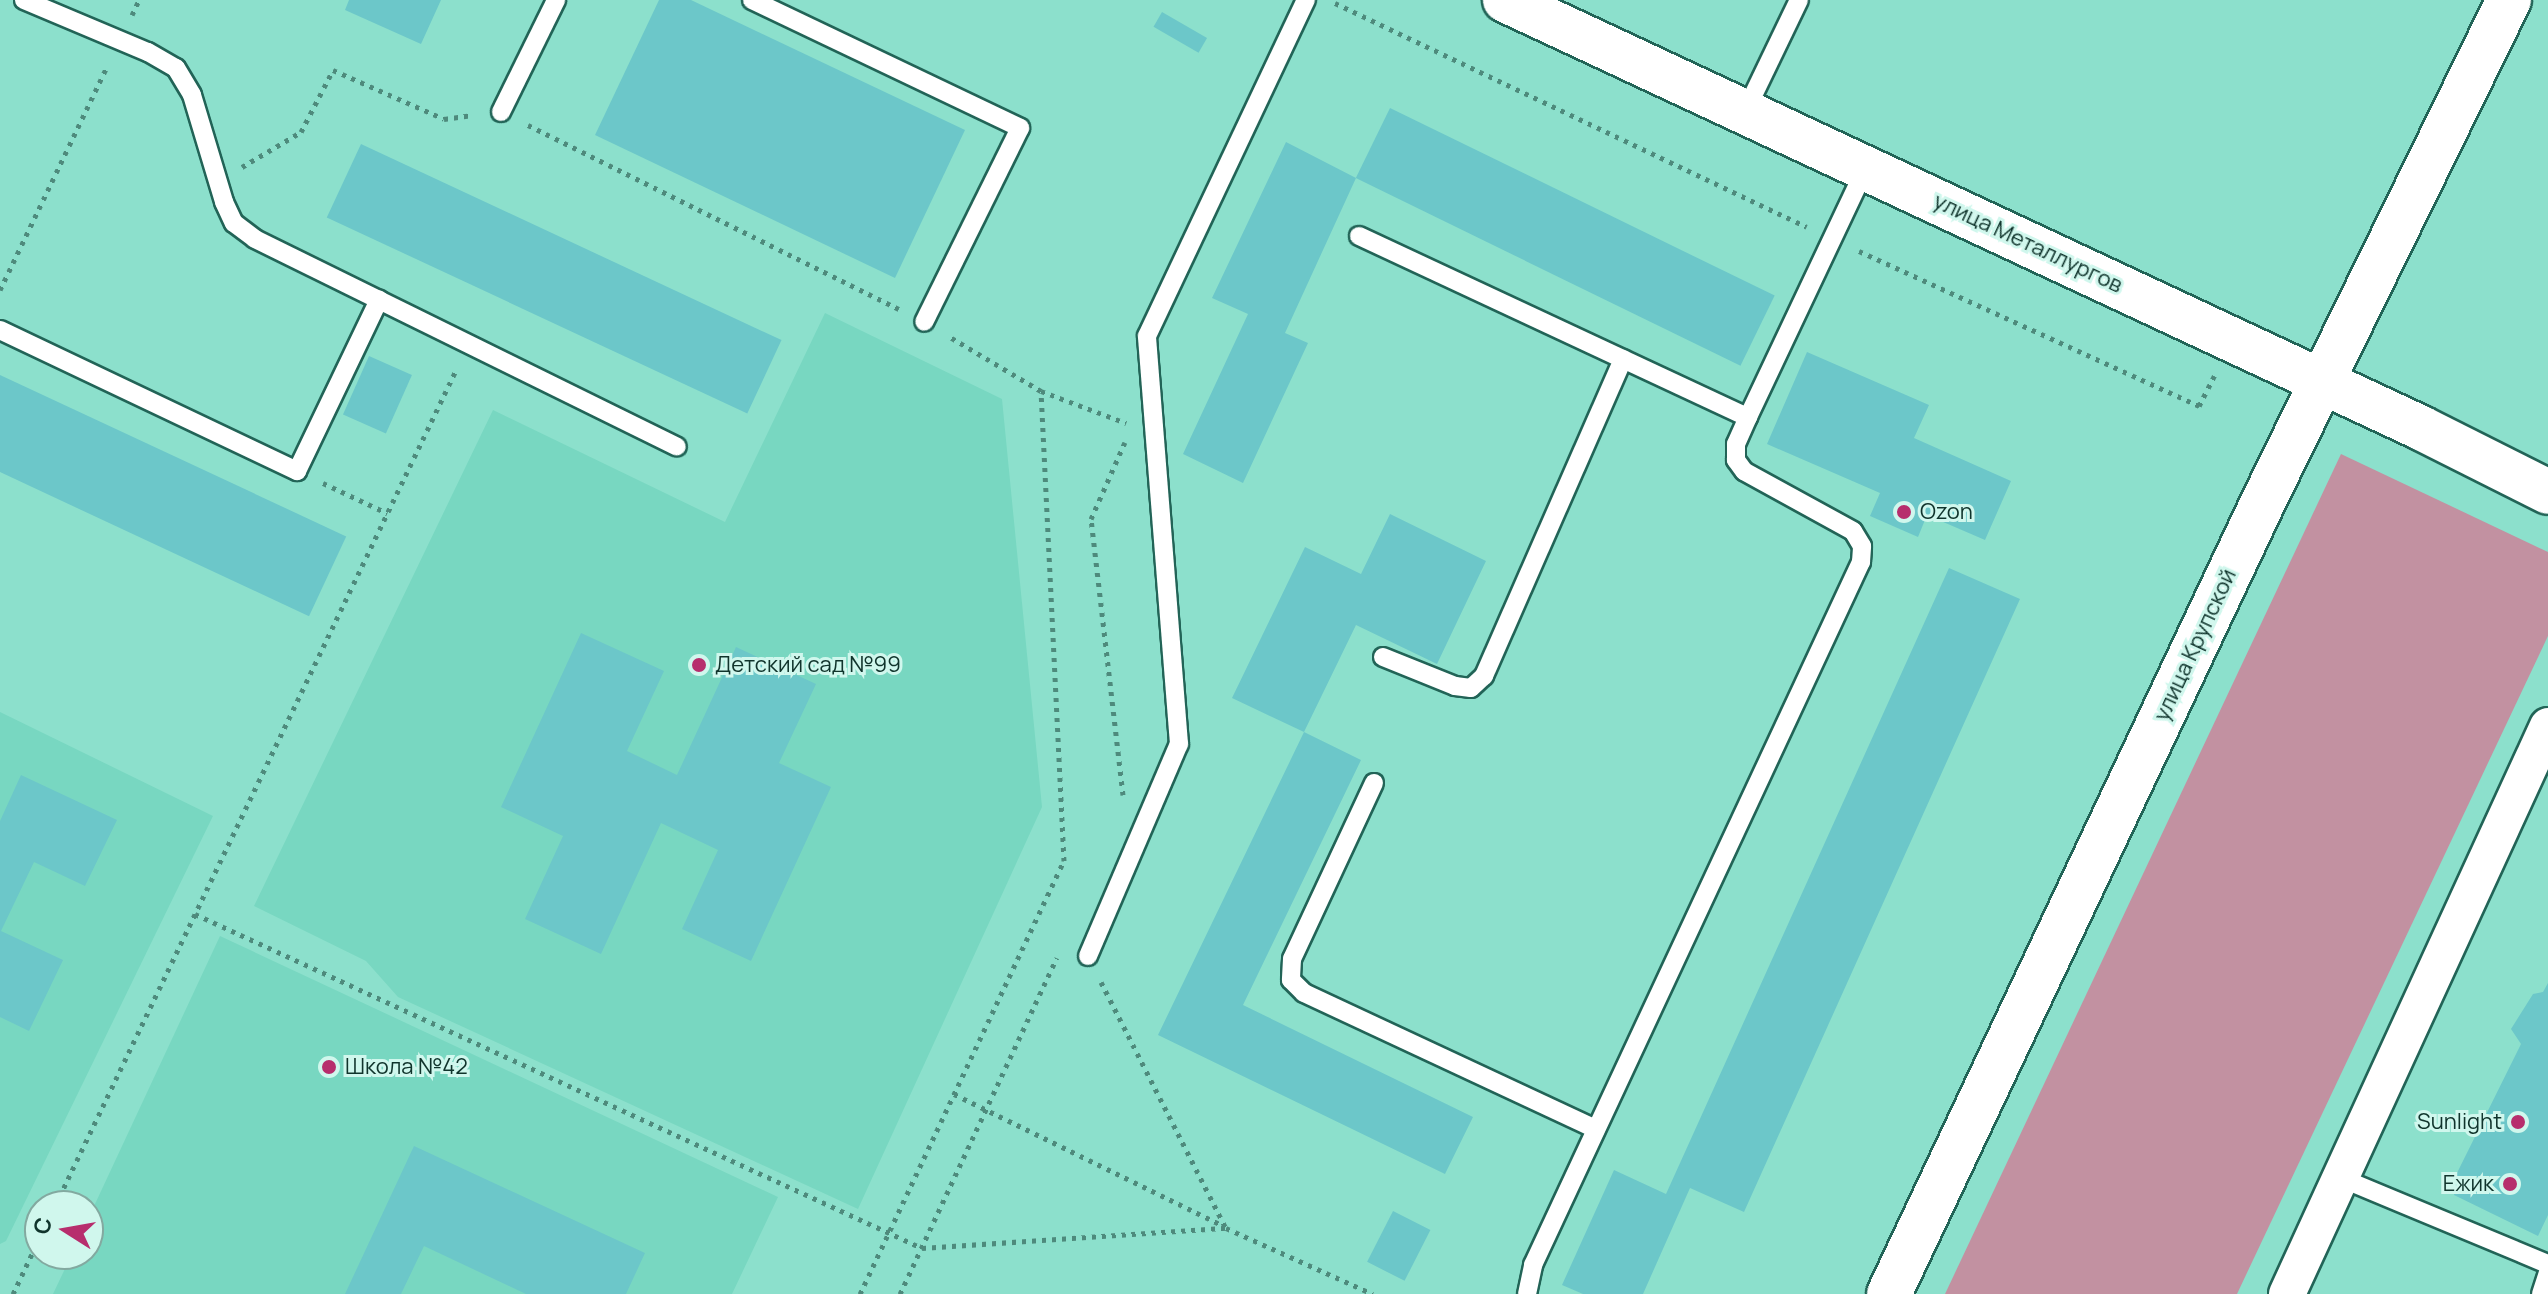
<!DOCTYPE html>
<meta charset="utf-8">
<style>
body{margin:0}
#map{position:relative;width:2548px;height:1294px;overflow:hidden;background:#8ce0cc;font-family:Manrope,sans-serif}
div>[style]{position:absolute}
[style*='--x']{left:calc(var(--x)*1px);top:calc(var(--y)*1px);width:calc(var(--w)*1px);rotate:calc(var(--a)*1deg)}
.built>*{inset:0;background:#78d7c1}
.green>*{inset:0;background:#c291a1}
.building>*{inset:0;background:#6cc7c9;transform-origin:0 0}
.path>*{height:5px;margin-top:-2.5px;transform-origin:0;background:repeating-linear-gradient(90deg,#4e8a7c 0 4px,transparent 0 10px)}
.roads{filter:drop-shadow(2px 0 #226457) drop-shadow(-2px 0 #226457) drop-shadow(0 2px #226457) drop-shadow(0 -2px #226457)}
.service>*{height:18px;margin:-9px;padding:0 9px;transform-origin:9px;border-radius:9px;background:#fff}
.minor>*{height:36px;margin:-18px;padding:0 18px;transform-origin:18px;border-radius:18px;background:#fff}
.tertiary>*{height:44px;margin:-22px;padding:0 22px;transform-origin:22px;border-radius:22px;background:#fff}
.secondary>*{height:44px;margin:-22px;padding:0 22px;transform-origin:22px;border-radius:22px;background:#fff}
.dots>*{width:22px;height:22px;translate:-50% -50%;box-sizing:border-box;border:4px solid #d0f7ed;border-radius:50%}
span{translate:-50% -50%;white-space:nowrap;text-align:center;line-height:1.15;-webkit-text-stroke:6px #d0f7ed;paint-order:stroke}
.street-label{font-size:22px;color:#10342c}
.poi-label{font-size:22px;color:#10342c}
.left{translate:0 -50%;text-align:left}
.right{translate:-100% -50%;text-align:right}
.north{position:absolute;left:24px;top:1190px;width:80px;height:80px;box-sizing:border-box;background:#d0f7ed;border:2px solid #83a9a0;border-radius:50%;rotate:281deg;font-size:22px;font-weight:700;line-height:32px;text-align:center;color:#10342c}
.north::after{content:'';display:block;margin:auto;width:28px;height:36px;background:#b72e6d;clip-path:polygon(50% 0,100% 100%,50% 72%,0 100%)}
</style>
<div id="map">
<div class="built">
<div style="clip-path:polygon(825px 313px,1002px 399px,1042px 807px,858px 1209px,398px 997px,366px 961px,254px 906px,493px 410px,725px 522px)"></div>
<div style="clip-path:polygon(0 712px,213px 816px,6px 1241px,0 1244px)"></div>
<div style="clip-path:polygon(220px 936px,778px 1197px,732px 1294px,53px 1294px,72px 1254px,88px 1254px,88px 1219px)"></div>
</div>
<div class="green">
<div style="clip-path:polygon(2341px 454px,2548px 552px,2548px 636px,2237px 1294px,1945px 1294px)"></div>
</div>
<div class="building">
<div style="clip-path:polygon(349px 0,441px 0,421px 44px,345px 10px)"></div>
<div style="clip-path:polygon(659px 0,691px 0,965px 130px,895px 278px,595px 135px)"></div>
<div style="left:1162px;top:12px;width:52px;height:17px;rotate:30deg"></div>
<div style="left:1390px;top:108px;width:428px;height:78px;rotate:26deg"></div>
<div style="clip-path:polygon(1286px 142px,1356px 178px,1285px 333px,1308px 343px,1243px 483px,1183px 454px,1248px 314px,1212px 298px)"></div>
<div style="left:361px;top:144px;width:464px;height:81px;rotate:25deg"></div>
<div style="clip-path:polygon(1807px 352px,1929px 405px,1914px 438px,2011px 481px,1985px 540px,1927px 515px,1918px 537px,1870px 516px,1880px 493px,1767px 444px)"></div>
<div style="left:369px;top:356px;width:47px;height:64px;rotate:24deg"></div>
<div style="left:0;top:375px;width:382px;height:88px;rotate:25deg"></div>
<div style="clip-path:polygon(1390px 514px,1486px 561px,1437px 664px,1356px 625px,1304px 732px,1232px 698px,1305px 547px,1361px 574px)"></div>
<div style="clip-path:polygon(1949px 568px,2020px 599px,1744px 1212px,1690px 1188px,1643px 1294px,1583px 1294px,1562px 1285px,1614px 1170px,1666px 1194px)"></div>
<div style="clip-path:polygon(581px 633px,664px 671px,627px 751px,677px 775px,736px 647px,816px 684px,779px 763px,831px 787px,751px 961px,682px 929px,718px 850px,661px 823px,601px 954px,525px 919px,563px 836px,501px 807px)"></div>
<div style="clip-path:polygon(1304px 732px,1361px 760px,1243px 1005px,1473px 1117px,1445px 1174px,1158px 1035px)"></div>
<div style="clip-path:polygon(21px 775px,117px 820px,85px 886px,34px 862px,1px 931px,63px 960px,29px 1031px,0 1017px,0 821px)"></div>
<div style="clip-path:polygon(2548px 983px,2548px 1215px,2538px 1236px,2454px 1195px,2457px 1173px,2521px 1044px,2511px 1029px,2533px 994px,2543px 992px)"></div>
<div style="clip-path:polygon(414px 1146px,645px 1253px,626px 1294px,526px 1294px,424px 1246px,401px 1294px,345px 1294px)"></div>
<div style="left:1393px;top:1211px;width:42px;height:57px;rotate:27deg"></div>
</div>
<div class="path">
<div style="--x:1335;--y:3;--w:522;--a:25.39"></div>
<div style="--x:132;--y:15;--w:17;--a:-65"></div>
<div style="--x:528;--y:125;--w:414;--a:26.4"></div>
<div style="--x:242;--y:167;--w:69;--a:-30.7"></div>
<div style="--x:301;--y:132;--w:70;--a:-62.7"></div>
<div style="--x:333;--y:70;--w:121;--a:23.8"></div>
<div style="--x:444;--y:119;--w:29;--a:-8"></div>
<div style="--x:1859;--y:251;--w:374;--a:24.5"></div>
<div style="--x:2199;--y:406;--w:34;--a:-63"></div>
<div style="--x:0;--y:290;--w:247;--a:-64.4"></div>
<div style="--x:1041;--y:391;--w:91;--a:20.6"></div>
<div style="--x:323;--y:483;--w:71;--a:25.1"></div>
<div style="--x:1123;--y:795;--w:278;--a:-96.6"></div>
<div style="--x:1091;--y:519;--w:84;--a:-66.2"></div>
<div style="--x:195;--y:914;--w:800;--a:24.68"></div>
<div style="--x:922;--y:1248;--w:305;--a:-3.8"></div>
<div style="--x:1226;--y:1228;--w:161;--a:24.2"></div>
<div style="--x:1101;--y:982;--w:276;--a:63.1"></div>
<div style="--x:954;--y:1094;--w:302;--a:26.1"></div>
<div style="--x:55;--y:1206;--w:927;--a:-64.37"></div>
<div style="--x:13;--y:1294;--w:63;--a:-64.7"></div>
<div style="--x:860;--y:1294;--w:479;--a:-64.8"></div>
<div style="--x:1064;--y:861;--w:471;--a:-92.8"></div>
<div style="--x:1041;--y:391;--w:106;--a:-149.3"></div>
<div style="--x:900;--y:1294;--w:371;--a:-65"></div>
</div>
<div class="roads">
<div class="service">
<div style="--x:24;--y:0;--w:134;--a:22.8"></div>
<div style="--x:148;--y:52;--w:32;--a:30"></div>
<div style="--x:176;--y:68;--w:31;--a:59"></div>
<div style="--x:192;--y:95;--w:112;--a:73.3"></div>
<div style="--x:224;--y:202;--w:23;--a:65"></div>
<div style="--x:234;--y:223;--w:26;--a:37"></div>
<div style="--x:255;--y:239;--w:470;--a:26.2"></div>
<div style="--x:752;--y:0;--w:297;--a:25.5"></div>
<div style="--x:1020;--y:128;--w:216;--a:116.3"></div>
<div style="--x:1746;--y:110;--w:122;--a:-64.3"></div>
<div style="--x:501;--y:112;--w:125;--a:-63.8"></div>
<div style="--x:1359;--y:236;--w:429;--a:25"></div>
<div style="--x:0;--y:330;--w:329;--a:25.4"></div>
<div style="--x:297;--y:471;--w:190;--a:-64.4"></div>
<div style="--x:1383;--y:657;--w:78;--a:21.9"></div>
<div style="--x:1455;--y:686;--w:16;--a:7"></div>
<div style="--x:1471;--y:688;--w:18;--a:-43"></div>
<div style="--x:1484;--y:676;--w:346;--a:-66.3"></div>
<div style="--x:1374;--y:783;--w:194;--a:115"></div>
<div style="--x:1292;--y:959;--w:21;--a:93"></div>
<div style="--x:1291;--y:980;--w:18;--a:45"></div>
<div style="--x:1304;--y:993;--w:322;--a:25"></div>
<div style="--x:1088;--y:956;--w:231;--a:-66.8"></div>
<div style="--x:1179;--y:744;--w:409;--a:-94.5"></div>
<div style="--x:1147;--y:336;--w:372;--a:-64.7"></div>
<div style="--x:2341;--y:1178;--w:224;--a:22.6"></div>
<div style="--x:1527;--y:1294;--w:30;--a:-78"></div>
<div style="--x:1533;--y:1265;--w:776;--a:-64.99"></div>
<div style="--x:1861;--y:562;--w:16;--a:-86"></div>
<div style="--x:1862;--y:546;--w:17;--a:-121"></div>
<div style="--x:1853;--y:531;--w:124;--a:-151.2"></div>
<div style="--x:1744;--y:471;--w:14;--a:-126"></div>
<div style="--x:1736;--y:460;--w:16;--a:-90"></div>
<div style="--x:1736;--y:444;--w:30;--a:-66"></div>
<div style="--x:1748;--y:417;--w:276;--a:-64.7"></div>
<div style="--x:2541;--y:1294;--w:23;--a:-72"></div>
</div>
<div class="minor">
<div style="--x:2287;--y:1294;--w:625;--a:-65.32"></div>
</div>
<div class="tertiary">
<div style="--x:1505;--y:0;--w:1011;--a:25.04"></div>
<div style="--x:2421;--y:428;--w:142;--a:26.7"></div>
</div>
<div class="secondary">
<div style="--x:1889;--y:1294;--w:878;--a:-64.72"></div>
<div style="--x:2264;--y:500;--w:557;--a:-63.9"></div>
</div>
</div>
<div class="dots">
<div style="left:1904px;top:512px;background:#b72e6d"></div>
<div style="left:699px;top:665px;background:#b72e6d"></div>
<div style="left:329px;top:1067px;background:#b72e6d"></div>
<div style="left:2518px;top:1122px;background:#b72e6d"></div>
<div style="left:2510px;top:1184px;background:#b72e6d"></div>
</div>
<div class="street-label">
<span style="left:2028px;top:243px;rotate:25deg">улица Металлургов</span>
<span style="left:2195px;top:645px;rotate:-65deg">улица Крупской</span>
</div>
<div class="poi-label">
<span class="left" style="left:1920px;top:512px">Ozon</span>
<span class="left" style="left:715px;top:665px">Детский сад №99</span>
<span class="left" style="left:345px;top:1067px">Школа №42</span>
<span class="right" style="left:2502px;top:1122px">Sunlight</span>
<span class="right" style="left:2494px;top:1184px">Ежик</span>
</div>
<div class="north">С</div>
</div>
